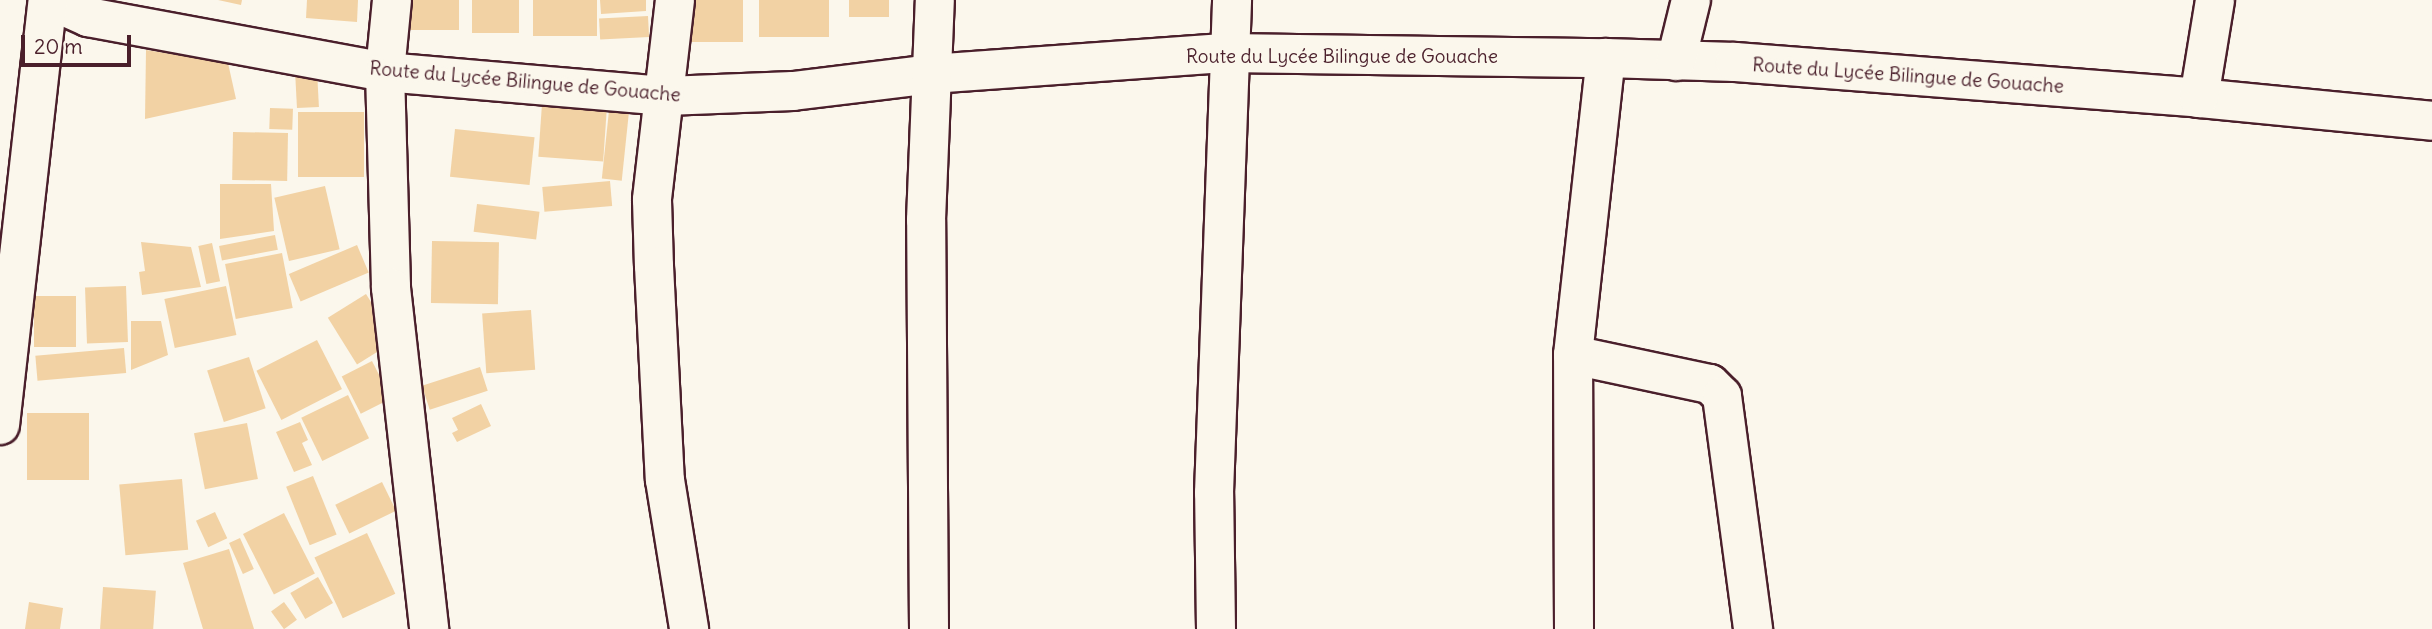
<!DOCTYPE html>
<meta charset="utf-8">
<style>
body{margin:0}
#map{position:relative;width:2432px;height:629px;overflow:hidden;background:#fbf7ec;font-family:Delius,sans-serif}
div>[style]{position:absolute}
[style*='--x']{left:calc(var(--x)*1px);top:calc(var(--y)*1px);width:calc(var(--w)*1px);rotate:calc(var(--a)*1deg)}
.building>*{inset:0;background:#f2d2a4;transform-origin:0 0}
.roads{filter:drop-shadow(2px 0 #4a1f2b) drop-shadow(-2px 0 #4a1f2b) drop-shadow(0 2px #4a1f2b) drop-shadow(0 -2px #4a1f2b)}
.minor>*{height:38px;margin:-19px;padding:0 19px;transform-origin:19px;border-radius:19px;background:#fbf7ec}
span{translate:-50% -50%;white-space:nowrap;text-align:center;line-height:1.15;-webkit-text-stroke:7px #fbf7ec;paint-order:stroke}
.street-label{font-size:19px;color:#4a1f2b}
.scale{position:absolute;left:21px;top:35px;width:110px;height:32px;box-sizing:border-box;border:4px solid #4a1f2b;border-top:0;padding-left:9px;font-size:21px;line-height:24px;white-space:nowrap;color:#4a1f2b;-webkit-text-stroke:5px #fbf7ec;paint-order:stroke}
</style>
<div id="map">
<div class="building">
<div style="clip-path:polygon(218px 0,242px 0,241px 5px)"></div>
<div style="clip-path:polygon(307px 0,358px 0,357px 22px,306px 18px)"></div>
<div style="left:408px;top:0;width:51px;height:30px"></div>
<div style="left:472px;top:0;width:47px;height:33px"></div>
<div style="left:533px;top:0;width:64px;height:36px"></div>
<div style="clip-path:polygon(600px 0,646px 0,646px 11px,601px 14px)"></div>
<div style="left:687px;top:0;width:56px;height:42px"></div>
<div style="left:759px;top:0;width:70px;height:37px"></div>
<div style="left:849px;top:0;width:40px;height:17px"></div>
<div style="left:648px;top:16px;width:21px;height:49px;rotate:87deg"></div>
<div style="clip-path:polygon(146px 50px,228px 63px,236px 99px,145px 119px)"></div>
<div style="left:317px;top:70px;width:37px;height:22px;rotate:87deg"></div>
<div style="left:610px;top:101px;width:20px;height:78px;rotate:6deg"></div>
<div style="left:542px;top:104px;width:65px;height:53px;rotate:4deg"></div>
<div style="left:270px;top:108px;width:23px;height:21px;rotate:2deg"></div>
<div style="left:298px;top:112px;width:66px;height:65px"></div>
<div style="left:455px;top:129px;width:80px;height:48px;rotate:6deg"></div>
<div style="left:233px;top:132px;width:55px;height:48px;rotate:1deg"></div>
<div style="left:610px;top:181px;width:25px;height:68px;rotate:85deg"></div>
<div style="clip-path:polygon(220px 184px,271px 184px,274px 231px,220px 239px)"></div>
<div style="left:325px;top:186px;width:65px;height:52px;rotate:77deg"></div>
<div style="left:477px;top:204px;width:63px;height:28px;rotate:7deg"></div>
<div style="left:275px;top:235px;width:15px;height:57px;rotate:79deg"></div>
<div style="left:432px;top:241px;width:67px;height:62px;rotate:1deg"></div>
<div style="clip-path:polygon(141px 242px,191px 247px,201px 287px,142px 295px,139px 272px,145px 271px)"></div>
<div style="left:212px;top:243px;width:39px;height:14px;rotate:78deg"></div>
<div style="left:357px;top:245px;width:30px;height:74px;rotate:67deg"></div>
<div style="left:282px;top:253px;width:56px;height:58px;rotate:79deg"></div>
<div style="left:126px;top:286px;width:56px;height:41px;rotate:88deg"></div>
<div style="left:226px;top:286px;width:50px;height:63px;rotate:78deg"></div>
<div style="left:366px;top:294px;width:55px;height:45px;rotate:58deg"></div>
<div style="left:34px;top:296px;width:42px;height:51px"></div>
<div style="left:531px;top:310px;width:60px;height:49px;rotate:86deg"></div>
<div style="clip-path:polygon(131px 321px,161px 321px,168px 355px,131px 370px)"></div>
<div style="left:317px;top:340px;width:55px;height:68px;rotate:63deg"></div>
<div style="left:124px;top:348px;width:25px;height:89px;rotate:85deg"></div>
<div style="left:249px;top:357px;width:54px;height:44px;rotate:72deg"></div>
<div style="left:372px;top:361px;width:42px;height:34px;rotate:63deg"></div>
<div style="left:480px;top:367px;width:25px;height:61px;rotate:72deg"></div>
<div style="left:348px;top:395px;width:48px;height:52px;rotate:64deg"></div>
<div style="clip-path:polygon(481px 404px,491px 426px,457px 442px,452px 433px,458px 430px,452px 418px)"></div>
<div style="left:27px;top:413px;width:62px;height:67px"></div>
<div style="clip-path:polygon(300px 422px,308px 440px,302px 443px,312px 465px,294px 472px,276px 432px)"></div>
<div style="left:247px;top:423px;width:57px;height:54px;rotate:79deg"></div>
<div style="left:313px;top:476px;width:63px;height:29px;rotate:68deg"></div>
<div style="left:182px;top:479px;width:71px;height:63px;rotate:85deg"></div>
<div style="left:382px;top:482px;width:32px;height:52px;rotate:64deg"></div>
<div style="left:215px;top:512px;width:29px;height:21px;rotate:65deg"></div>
<div style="left:284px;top:513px;width:68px;height:46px;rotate:63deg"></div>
<div style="left:367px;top:533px;width:67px;height:58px;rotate:65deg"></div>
<div style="left:240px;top:538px;width:34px;height:12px;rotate:66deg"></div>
<div style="clip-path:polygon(229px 549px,254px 629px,203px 629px,183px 563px)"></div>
<div style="left:318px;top:577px;width:30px;height:32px;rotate:60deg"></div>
<div style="left:103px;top:587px;width:53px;height:42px;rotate:4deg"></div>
<div style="clip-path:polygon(29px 602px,63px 608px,60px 629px,25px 629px)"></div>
<div style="left:284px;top:602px;width:22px;height:16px;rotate:54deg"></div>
</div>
<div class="roads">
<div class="minor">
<div style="--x:50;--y:0;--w:42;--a:24.1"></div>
<div style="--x:88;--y:17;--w:302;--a:10.5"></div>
<div style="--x:385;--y:72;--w:282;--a:4.9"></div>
<div style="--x:666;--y:96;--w:127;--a:-2.3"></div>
<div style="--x:793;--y:91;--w:139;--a:-7"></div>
<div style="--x:931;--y:74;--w:297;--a:-4.1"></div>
<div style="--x:1227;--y:53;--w:379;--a:0.8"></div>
<div style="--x:1606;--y:58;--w:129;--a:1.8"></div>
<div style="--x:1735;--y:62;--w:465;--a:4.4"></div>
<div style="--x:2199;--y:98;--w:234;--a:5.6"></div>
<div style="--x:392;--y:0;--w:72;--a:95.6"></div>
<div style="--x:385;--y:72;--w:216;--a:88.4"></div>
<div style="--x:391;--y:288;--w:343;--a:83.6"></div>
<div style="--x:675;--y:0;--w:201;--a:96.6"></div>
<div style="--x:652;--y:200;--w:66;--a:88.3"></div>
<div style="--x:654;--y:266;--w:214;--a:87.1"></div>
<div style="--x:665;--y:480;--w:151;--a:80.8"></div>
<div style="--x:1676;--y:61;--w:63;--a:-76.2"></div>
<div style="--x:2199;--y:98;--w:99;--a:-80.7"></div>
<div style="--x:1573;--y:355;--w:140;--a:12"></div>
<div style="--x:1710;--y:384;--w:17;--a:45"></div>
<div style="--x:1722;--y:396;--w:235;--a:82.4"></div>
<div style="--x:0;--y:425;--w:428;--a:-83.6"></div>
<div style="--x:929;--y:629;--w:409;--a:-90.4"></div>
<div style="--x:926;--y:220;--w:220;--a:-87.7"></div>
<div style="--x:1216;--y:629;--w:136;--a:-90.8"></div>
<div style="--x:1214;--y:493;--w:493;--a:-87.9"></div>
<div style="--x:1574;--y:629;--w:274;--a:-90.2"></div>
<div style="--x:1573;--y:355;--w:299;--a:-83.7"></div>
</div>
</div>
<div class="street-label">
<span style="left:1342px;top:57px">Route du Lycée Bilingue de Gouache</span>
<span style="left:1908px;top:76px;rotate:4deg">Route du Lycée Bilingue de Gouache</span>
<span style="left:525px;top:82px;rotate:5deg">Route du Lycée Bilingue de Gouache</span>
</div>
<div class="scale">20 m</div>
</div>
